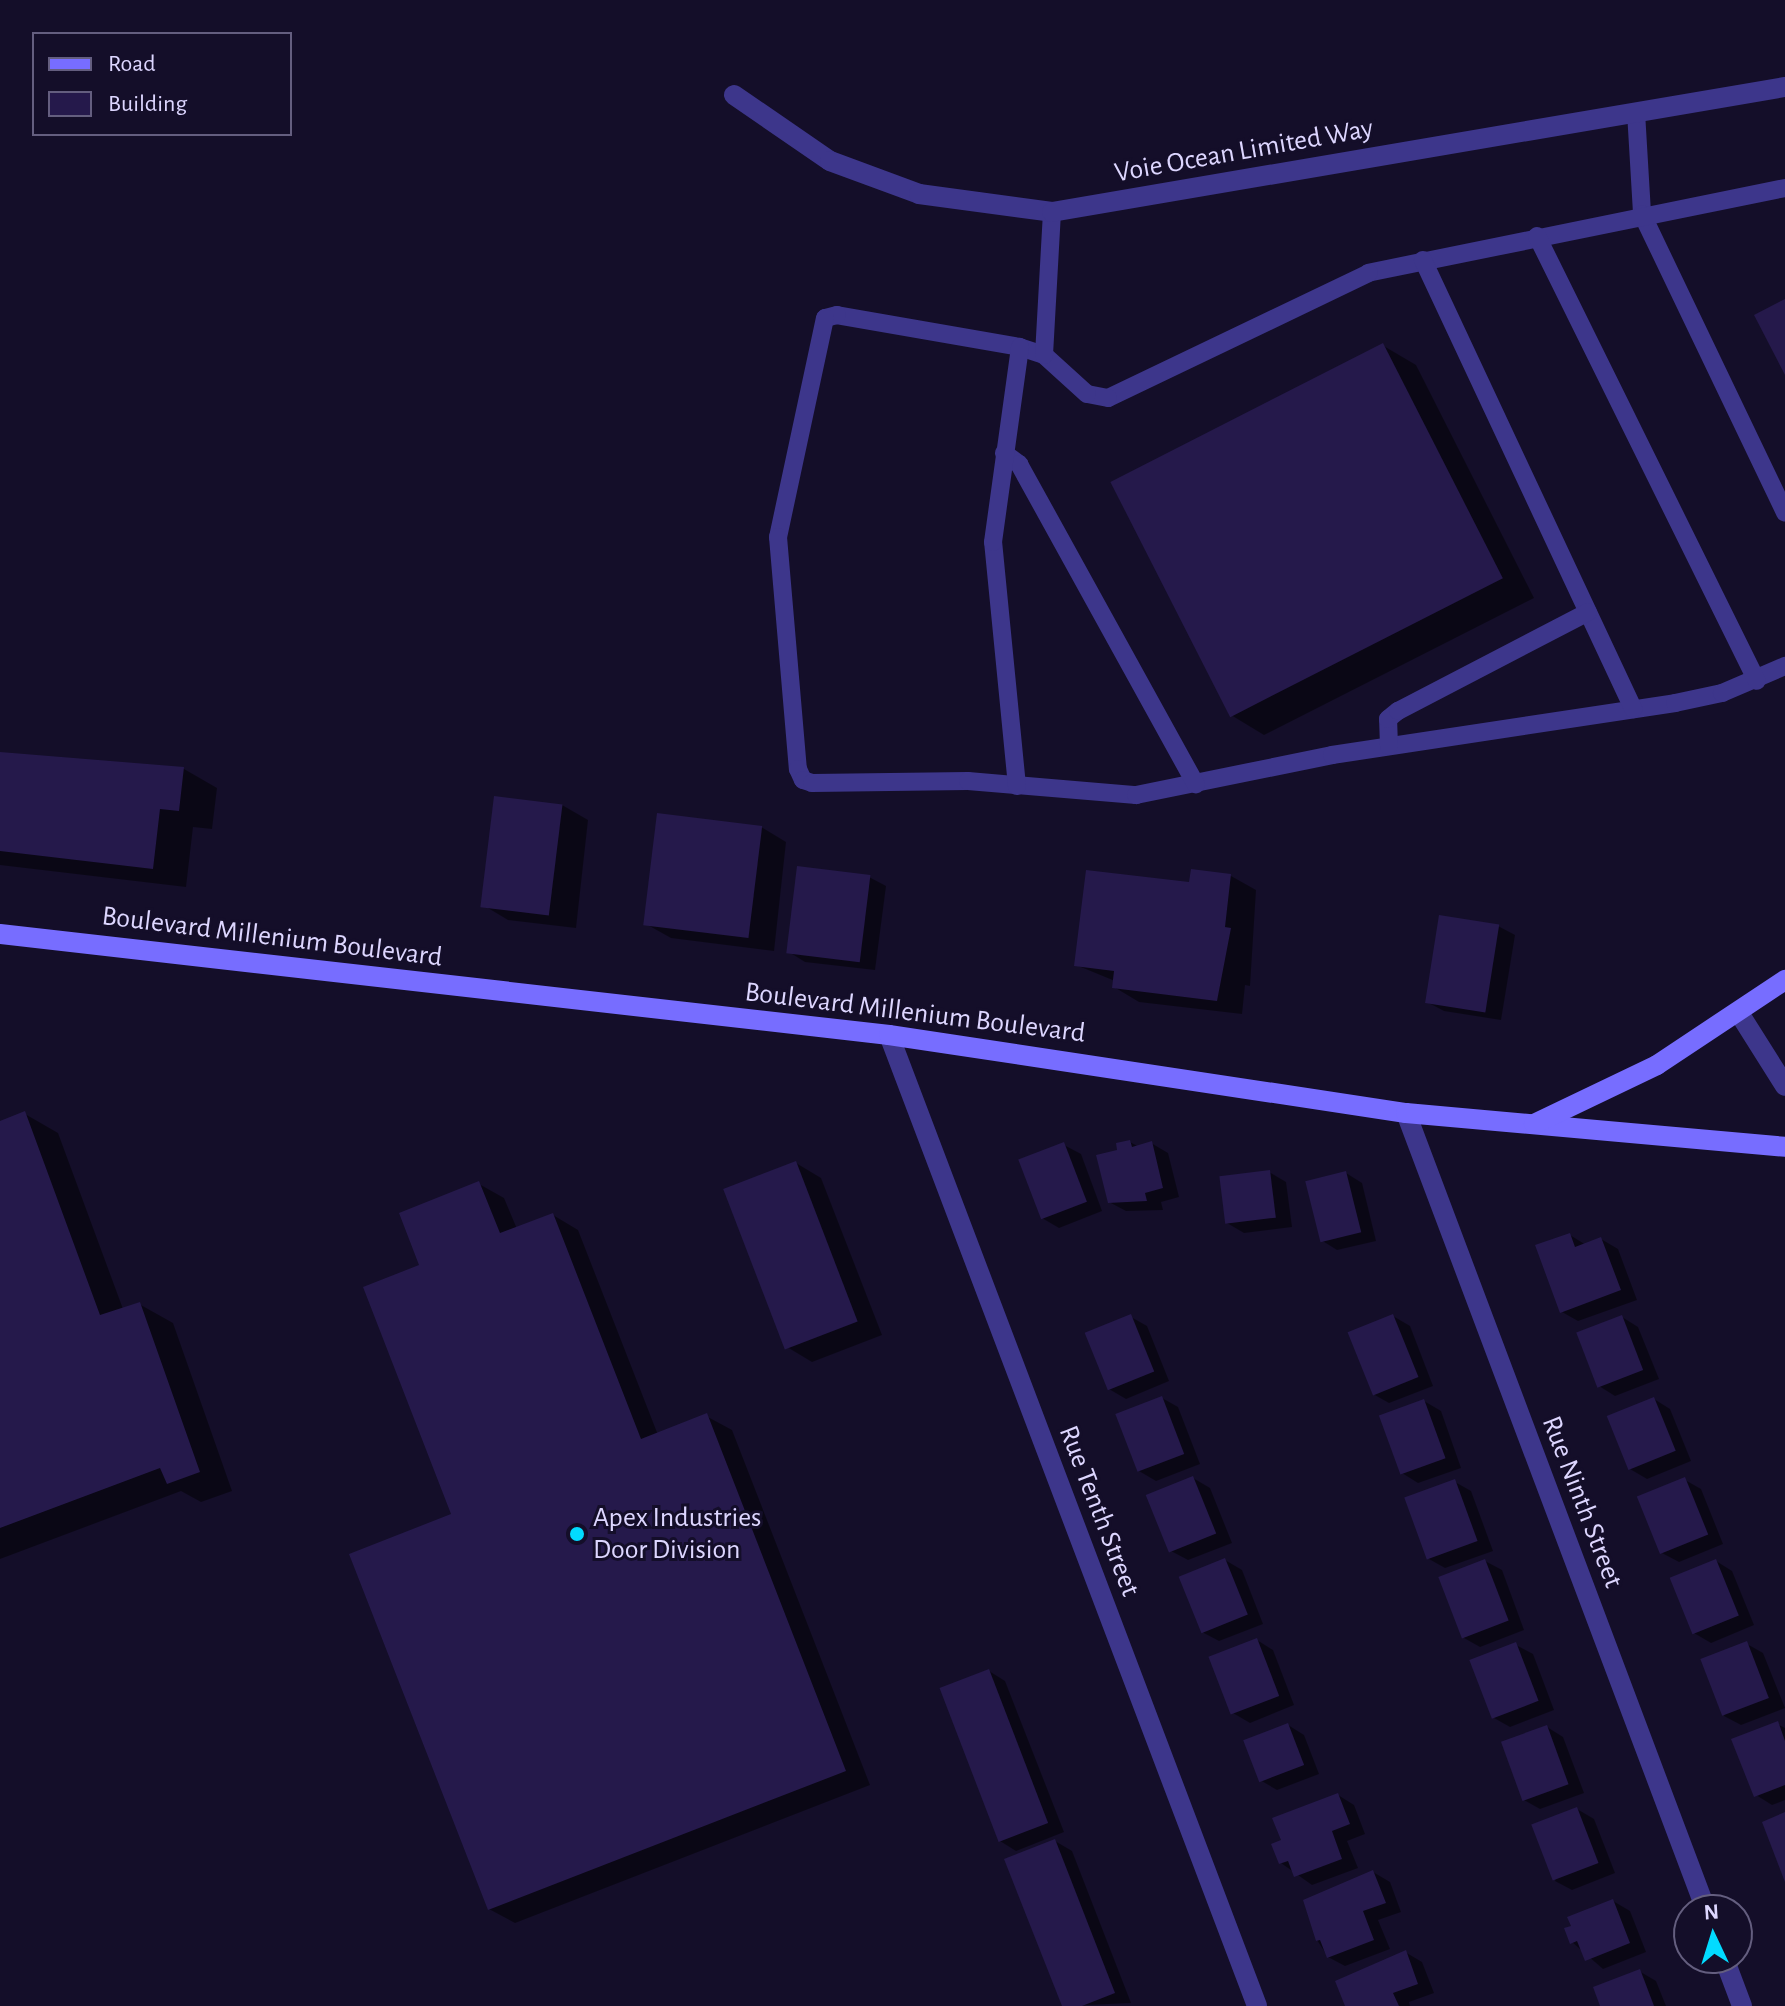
<!DOCTYPE html>
<style>
body{margin:0}
#map{position:relative;width:1785px;height:2006px;overflow:hidden;background:#140e29;font-family:"Alegreya Sans",sans-serif}
div>[style]{position:absolute}
[style*='--x']{left:calc(var(--x)*1px);top:calc(var(--y)*1px);width:calc(var(--w)*1px);rotate:calc(var(--a)*1deg)}
.shadow>*{inset:0;background:#0007}
.building>*{inset:0;background:#25194b;transform-origin:0 0}
.lane>*{height:18px;margin:-9px;padding:0 9px;transform-origin:9px;border-radius:9px;background:#3d368b}
.street>*{height:20px;margin:-10px;padding:0 10px;transform-origin:10px;border-radius:10px;background:#3d368b}
.secondary>*{height:20px;margin:-10px;padding:0 10px;transform-origin:10px;border-radius:10px;background:#776dff}
.dots>*{width:22px;height:22px;translate:-50% -50%;box-sizing:border-box;border:4px solid #140e29;border-radius:50%}
span{translate:-50% -50%;white-space:nowrap;text-align:center;line-height:1.15;-webkit-text-stroke:6px #140e29;paint-order:stroke}
.street-label{font-size:28px;color:#ddd6ff}
.poi-label{font-size:28px;color:#ddd6ff}
.left{translate:0 -50%;text-align:left}
.legend{position:absolute;left:32px;top:32px;width:260px;height:104px;box-sizing:border-box;background:#140e29;border:2px solid #645e7f;margin:0;padding:10px 14px;list-style:none;font-size:24px;color:#ddd6ff}
.legend li{display:flex;align-items:center;gap:16px;height:40px}
.legend b{width:40px;border:2px solid #645e7f}
.north{position:absolute;left:1673px;top:1894px;width:80px;height:80px;box-sizing:border-box;background:#140e29;border:2px solid #645e7f;border-radius:50%;rotate:356deg;font-size:22px;font-weight:700;line-height:32px;text-align:center;color:#ddd6ff}
.north::after{content:'';display:block;margin:auto;width:28px;height:36px;background:#02dbff;clip-path:polygon(50% 0,100% 100%,50% 72%,0 100%)}
</style>
<div id="map">
<div class="shadow">
<div style="clip-path:polygon(1382px 345px,1416px 365px,1534px 598px,1264px 735px,1231px 715px)"></div>
<div style="clip-path:polygon(0 754px,184px 769px,217px 788px,212px 829px,193px 827px,186px 887px,0 865px)"></div>
<div style="clip-path:polygon(562px 805px,588px 820px,576px 928px,508px 920px,483px 905px)"></div>
<div style="clip-path:polygon(761px 827px,786px 842px,774px 951px,671px 938px,646px 924px)"></div>
<div style="clip-path:polygon(1231px 876px,1256px 890px,1250px 986px,1245px 985px,1242px 1014px,1139px 1002px,1114px 987px,1115px 981px,1076px 965px,1191px 885px)"></div>
<div style="clip-path:polygon(869px 877px,886px 886px,875px 970px,805px 962px,789px 952px)"></div>
<div style="clip-path:polygon(1498px 926px,1515px 935px,1501px 1020px,1444px 1011px,1427px 1002px)"></div>
<div style="clip-path:polygon(25px 1114px,58px 1133px,123px 1309px,139px 1304px,173px 1323px,232px 1491px,201px 1502px,181px 1491px,0 1559px,0 1123px)"></div>
<div style="clip-path:polygon(1130px 1142px,1139px 1147px,1151px 1143px,1168px 1153px,1179px 1197px,1161px 1202px,1163px 1210px,1126px 1211px,1109px 1202px,1120px 1152px)"></div>
<div style="clip-path:polygon(1064px 1145px,1081px 1154px,1102px 1211px,1059px 1228px,1042px 1218px)"></div>
<div style="clip-path:polygon(796px 1163px,821px 1178px,882px 1335px,812px 1362px,787px 1347px)"></div>
<div style="clip-path:polygon(1269px 1172px,1286px 1182px,1292px 1227px,1244px 1233px,1227px 1223px)"></div>
<div style="clip-path:polygon(1346px 1173px,1362px 1183px,1376px 1241px,1337px 1250px,1321px 1240px)"></div>
<div style="clip-path:polygon(479px 1184px,504px 1198px,517px 1229px,553px 1215px,578px 1230px,658px 1435px,706px 1416px,732px 1430px,870px 1785px,515px 1923px,489px 1909px,454px 1515px,422px 1266px)"></div>
<div style="clip-path:polygon(1570px 1235px,1586px 1245px,1601px 1239px,1618px 1249px,1637px 1300px,1578px 1321px,1562px 1312px)"></div>
<div style="clip-path:polygon(1393px 1316px,1410px 1326px,1433px 1386px,1389px 1403px,1373px 1394px)"></div>
<div style="clip-path:polygon(1131px 1317px,1147px 1326px,1169px 1381px,1126px 1399px,1109px 1389px)"></div>
<div style="clip-path:polygon(1622px 1317px,1638px 1327px,1659px 1379px,1615px 1396px,1599px 1386px)"></div>
<div style="clip-path:polygon(1162px 1398px,1178px 1407px,1200px 1464px,1156px 1481px,1139px 1471px)"></div>
<div style="clip-path:polygon(1654px 1399px,1670px 1409px,1691px 1461px,1647px 1479px,1630px 1469px)"></div>
<div style="clip-path:polygon(1424px 1401px,1441px 1411px,1461px 1468px,1418px 1483px,1402px 1473px)"></div>
<div style="clip-path:polygon(1193px 1478px,1210px 1488px,1232px 1543px,1188px 1560px,1171px 1551px)"></div>
<div style="clip-path:polygon(1685px 1480px,1701px 1489px,1723px 1544px,1679px 1562px,1662px 1553px)"></div>
<div style="clip-path:polygon(1455px 1482px,1471px 1491px,1493px 1551px,1445px 1568px,1429px 1559px)"></div>
<div style="clip-path:polygon(1225px 1560px,1242px 1570px,1263px 1624px,1219px 1641px,1202px 1632px)"></div>
<div style="clip-path:polygon(1485px 1561px,1502px 1570px,1524px 1630px,1480px 1647px,1464px 1638px)"></div>
<div style="clip-path:polygon(1716px 1561px,1732px 1571px,1754px 1625px,1711px 1643px,1694px 1633px)"></div>
<div style="clip-path:polygon(1257px 1640px,1273px 1650px,1294px 1705px,1250px 1723px,1233px 1713px)"></div>
<div style="clip-path:polygon(1747px 1644px,1763px 1653px,1785px 1708px,1741px 1725px,1724px 1716px)"></div>
<div style="clip-path:polygon(1516px 1645px,1533px 1654px,1554px 1710px,1510px 1727px,1494px 1718px)"></div>
<div style="clip-path:polygon(989px 1671px,1005px 1681px,1064px 1832px,1016px 1851px,1000px 1841px)"></div>
<div style="clip-path:polygon(1777px 1724px,1785px 1728px,1785px 1800px,1772px 1805px,1756px 1795px)"></div>
<div style="clip-path:polygon(1288px 1725px,1304px 1735px,1319px 1774px,1277px 1790px,1260px 1780px)"></div>
<div style="clip-path:polygon(1547px 1727px,1563px 1737px,1584px 1793px,1540px 1809px,1524px 1800px)"></div>
<div style="clip-path:polygon(1338px 1795px,1354px 1805px,1365px 1834px,1347px 1841px,1358px 1868px,1312px 1885px,1281px 1863px,1283px 1841px)"></div>
<div style="clip-path:polygon(1577px 1809px,1594px 1819px,1615px 1873px,1572px 1890px,1555px 1881px)"></div>
<div style="clip-path:polygon(1055px 1841px,1072px 1851px,1131px 2003px,1064px 2006px)"></div>
<div style="clip-path:polygon(1373px 1872px,1390px 1882px,1401px 1912px,1378px 1920px,1390px 1949px,1345px 1966px,1328px 1957px,1317px 1940px)"></div>
<div style="clip-path:polygon(1613px 1901px,1630px 1911px,1646px 1952px,1603px 1969px,1572px 1942px)"></div>
<div style="clip-path:polygon(1405px 1952px,1422px 1962px,1434px 1993px,1409px 2002px,1410px 2006px,1347px 2006px)"></div>
<div style="clip-path:polygon(1639px 1971px,1656px 1981px,1666px 2006px,1603px 2006px)"></div>
</div>
<div class="building">
<div style="clip-path:polygon(1785px 299px,1785px 375px,1754px 315px)"></div>
<div style="left:1383px;top:343px;width:264px;height:306px;rotate:63deg"></div>
<div style="clip-path:polygon(0 752px,184px 767px,179px 811px,160px 809px,153px 869px,0 851px)"></div>
<div style="left:494px;top:796px;width:69px;height:112px;rotate:7deg"></div>
<div style="left:657px;top:813px;width:106px;height:113px;rotate:7deg"></div>
<div style="left:797px;top:866px;width:74px;height:88px;rotate:7deg"></div>
<div style="clip-path:polygon(1191px 869px,1231px 874px,1225px 927px,1231px 928px,1217px 1001px,1112px 988px,1114px 971px,1074px 966px,1086px 870px,1189px 882px)"></div>
<div style="left:1439px;top:915px;width:61px;height:89px;rotate:9deg"></div>
<div style="clip-path:polygon(25px 1111px,100px 1315px,140px 1302px,200px 1472px,167px 1484px,160px 1468px,0 1528px,0 1121px)"></div>
<div style="clip-path:polygon(1130px 1140px,1132px 1147px,1152px 1141px,1163px 1188px,1145px 1193px,1147px 1201px,1108px 1203px,1096px 1155px,1117px 1150px,1116px 1143px)"></div>
<div style="left:1064px;top:1142px;width:64px;height:49px;rotate:69deg"></div>
<div style="left:796px;top:1161px;width:172px;height:78px;rotate:69deg"></div>
<div style="left:1270px;top:1170px;width:48px;height:51px;rotate:83deg"></div>
<div style="left:1346px;top:1171px;width:63px;height:42px;rotate:76deg"></div>
<div style="clip-path:polygon(479px 1181px,500px 1233px,553px 1213px,641px 1439px,707px 1413px,846px 1771px,488px 1910px,349px 1554px,451px 1514px,363px 1287px,419px 1265px,399px 1213px)"></div>
<div style="clip-path:polygon(1570px 1233px,1575px 1247px,1601px 1237px,1621px 1290px,1560px 1313px,1535px 1245px)"></div>
<div style="left:1131px;top:1314px;width:62px;height:50px;rotate:68deg"></div>
<div style="left:1393px;top:1314px;width:68px;height:49px;rotate:68deg"></div>
<div style="left:1622px;top:1315px;width:59px;height:49px;rotate:69deg"></div>
<div style="left:1162px;top:1396px;width:62px;height:50px;rotate:69deg"></div>
<div style="left:1654px;top:1397px;width:58px;height:51px;rotate:68deg"></div>
<div style="left:1424px;top:1399px;width:63px;height:48px;rotate:70deg"></div>
<div style="left:1193px;top:1476px;width:62px;height:51px;rotate:68deg"></div>
<div style="left:1685px;top:1477px;width:62px;height:52px;rotate:68deg"></div>
<div style="left:1455px;top:1479px;width:66px;height:54px;rotate:70deg"></div>
<div style="left:1225px;top:1558px;width:61px;height:50px;rotate:68deg"></div>
<div style="left:1485px;top:1559px;width:66px;height:50px;rotate:69deg"></div>
<div style="left:1716px;top:1559px;width:61px;height:50px;rotate:68deg"></div>
<div style="left:1257px;top:1638px;width:62px;height:52px;rotate:69deg"></div>
<div style="left:1747px;top:1641px;width:61px;height:50px;rotate:69deg"></div>
<div style="left:1516px;top:1642px;width:63px;height:50px;rotate:69deg"></div>
<div style="left:989px;top:1669px;width:165px;height:53px;rotate:69deg"></div>
<div style="clip-path:polygon(1778px 1721px,1785px 1741px,1785px 1785px,1754px 1797px,1731px 1739px)"></div>
<div style="left:1288px;top:1723px;width:45px;height:48px;rotate:69deg"></div>
<div style="left:1547px;top:1725px;width:63px;height:49px;rotate:70deg"></div>
<div style="clip-path:polygon(1338px 1793px,1350px 1824px,1332px 1831px,1342px 1859px,1294px 1877px,1288px 1861px,1279px 1864px,1271px 1844px,1281px 1840px,1272px 1818px)"></div>
<div style="left:1577px;top:1807px;width:60px;height:49px;rotate:69deg"></div>
<div style="clip-path:polygon(1785px 1812px,1785px 1882px,1762px 1822px)"></div>
<div style="clip-path:polygon(1055px 1839px,1115px 1993px,1082px 2006px,1062px 2006px,1004px 1859px)"></div>
<div style="clip-path:polygon(1373px 1870px,1386px 1903px,1363px 1911px,1374px 1940px,1327px 1958px,1320px 1940px,1316px 1941px,1303px 1900px)"></div>
<div style="clip-path:polygon(1613px 1899px,1630px 1943px,1585px 1961px,1577px 1941px,1570px 1944px,1564px 1928px,1571px 1926px,1567px 1917px)"></div>
<div style="clip-path:polygon(1406px 1950px,1418px 1984px,1393px 1993px,1399px 2006px,1345px 2006px,1335px 1981px)"></div>
<div style="clip-path:polygon(1640px 1969px,1654px 2006px,1600px 2006px,1593px 1987px)"></div>
</div>
<div class="lane">
<div style="--x:1636;--y:112;--w:102;--a:86.6"></div>
<div style="--x:1642;--y:214;--w:331;--a:64.4"></div>
<div style="--x:1785;--y:188;--w:425;--a:168.5"></div>
<div style="--x:1369;--y:273;--w:289;--a:154.4"></div>
<div style="--x:1108;--y:398;--w:21;--a:-169"></div>
<div style="--x:1087;--y:394;--w:58;--a:-137.8"></div>
<div style="--x:1044;--y:355;--w:25;--a:-162"></div>
<div style="--x:1020;--y:347;--w:186;--a:-170.1"></div>
<div style="--x:837;--y:315;--w:12;--a:166"></div>
<div style="--x:825;--y:318;--w:224;--a:102.1"></div>
<div style="--x:778;--y:537;--w:233;--a:85.1"></div>
<div style="--x:798;--y:769;--w:12;--a:66"></div>
<div style="--x:803;--y:780;--w:9;--a:18"></div>
<div style="--x:812;--y:783;--w:156;--a:-0.7"></div>
<div style="--x:968;--y:781;--w:169;--a:4.8"></div>
<div style="--x:1136;--y:795;--w:200;--a:-11.5"></div>
<div style="--x:1332;--y:755;--w:347;--a:-8.6"></div>
<div style="--x:1675;--y:703;--w:48;--a:-12"></div>
<div style="--x:1722;--y:693;--w:69;--a:-23.2"></div>
<div style="--x:1537;--y:236;--w:496;--a:63.7"></div>
<div style="--x:1423;--y:260;--w:496;--a:64.9"></div>
<div style="--x:1044;--y:355;--w:143;--a:-86.8"></div>
<div style="--x:1004;--y:453;--w:19;--a:36"></div>
<div style="--x:1019;--y:464;--w:366;--a:61.1"></div>
<div style="--x:1389;--y:746;--w:27;--a:-92"></div>
<div style="--x:1388;--y:719;--w:13;--a:-39"></div>
<div style="--x:1398;--y:711;--w:214;--a:-27.5"></div>
<div style="--x:1017;--y:786;--w:245;--a:-95.6"></div>
<div style="--x:993;--y:542;--w:197;--a:-82.1"></div>
</div>
<div class="street">
<div style="--x:734;--y:95;--w:116;--a:34.5"></div>
<div style="--x:830;--y:161;--w:95;--a:20.3"></div>
<div style="--x:919;--y:194;--w:134;--a:7.7"></div>
<div style="--x:1052;--y:212;--w:744;--a:-9.68"></div>
<div style="--x:1739;--y:1013;--w:86;--a:57.8"></div>
<div style="--x:889;--y:1035;--w:1038;--a:69.24"></div>
<div style="--x:1406;--y:1113;--w:852;--a:69.37"></div>
<div style="--x:1724;--y:1958;--w:51;--a:69.4"></div>
</div>
<div class="secondary">
<div style="--x:0;--y:934;--w:895;--a:6.48"></div>
<div style="--x:889;--y:1035;--w:523;--a:8.58"></div>
<div style="--x:1406;--y:1113;--w:381;--a:5.1"></div>
<div style="--x:1534;--y:1124;--w:136;--a:-25.6"></div>
<div style="--x:1657;--y:1065;--w:154;--a:-33.6"></div>
</div>
<div class="dots">
<div style="left:577px;top:1534px;background:#02dbff"></div>
</div>
<div class="street-label">
<span style="left:1244px;top:151px;rotate:-10deg">Voie Ocean Limited Way</span>
<span style="left:272px;top:937px;rotate:7deg">Boulevard Millenium Boulevard</span>
<span style="left:915px;top:1013px;rotate:7deg">Boulevard Millenium Boulevard</span>
<span style="left:1582px;top:1502px;rotate:69deg">Rue Ninth Street</span>
<span style="left:1099px;top:1511px;rotate:69deg">Rue Tenth Street</span>
</div>
<div class="poi-label">
<span class="left" style="left:593px;top:1534px">Apex Industries<br>Door Division</span>
</div>
<ul class="legend">
<li><b style="height:10px;background:#776dff"></b>Road</li>
<li><b style="height:22px;background:#25194b"></b>Building</li>
</ul>
<div class="north">N</div>
</div>
